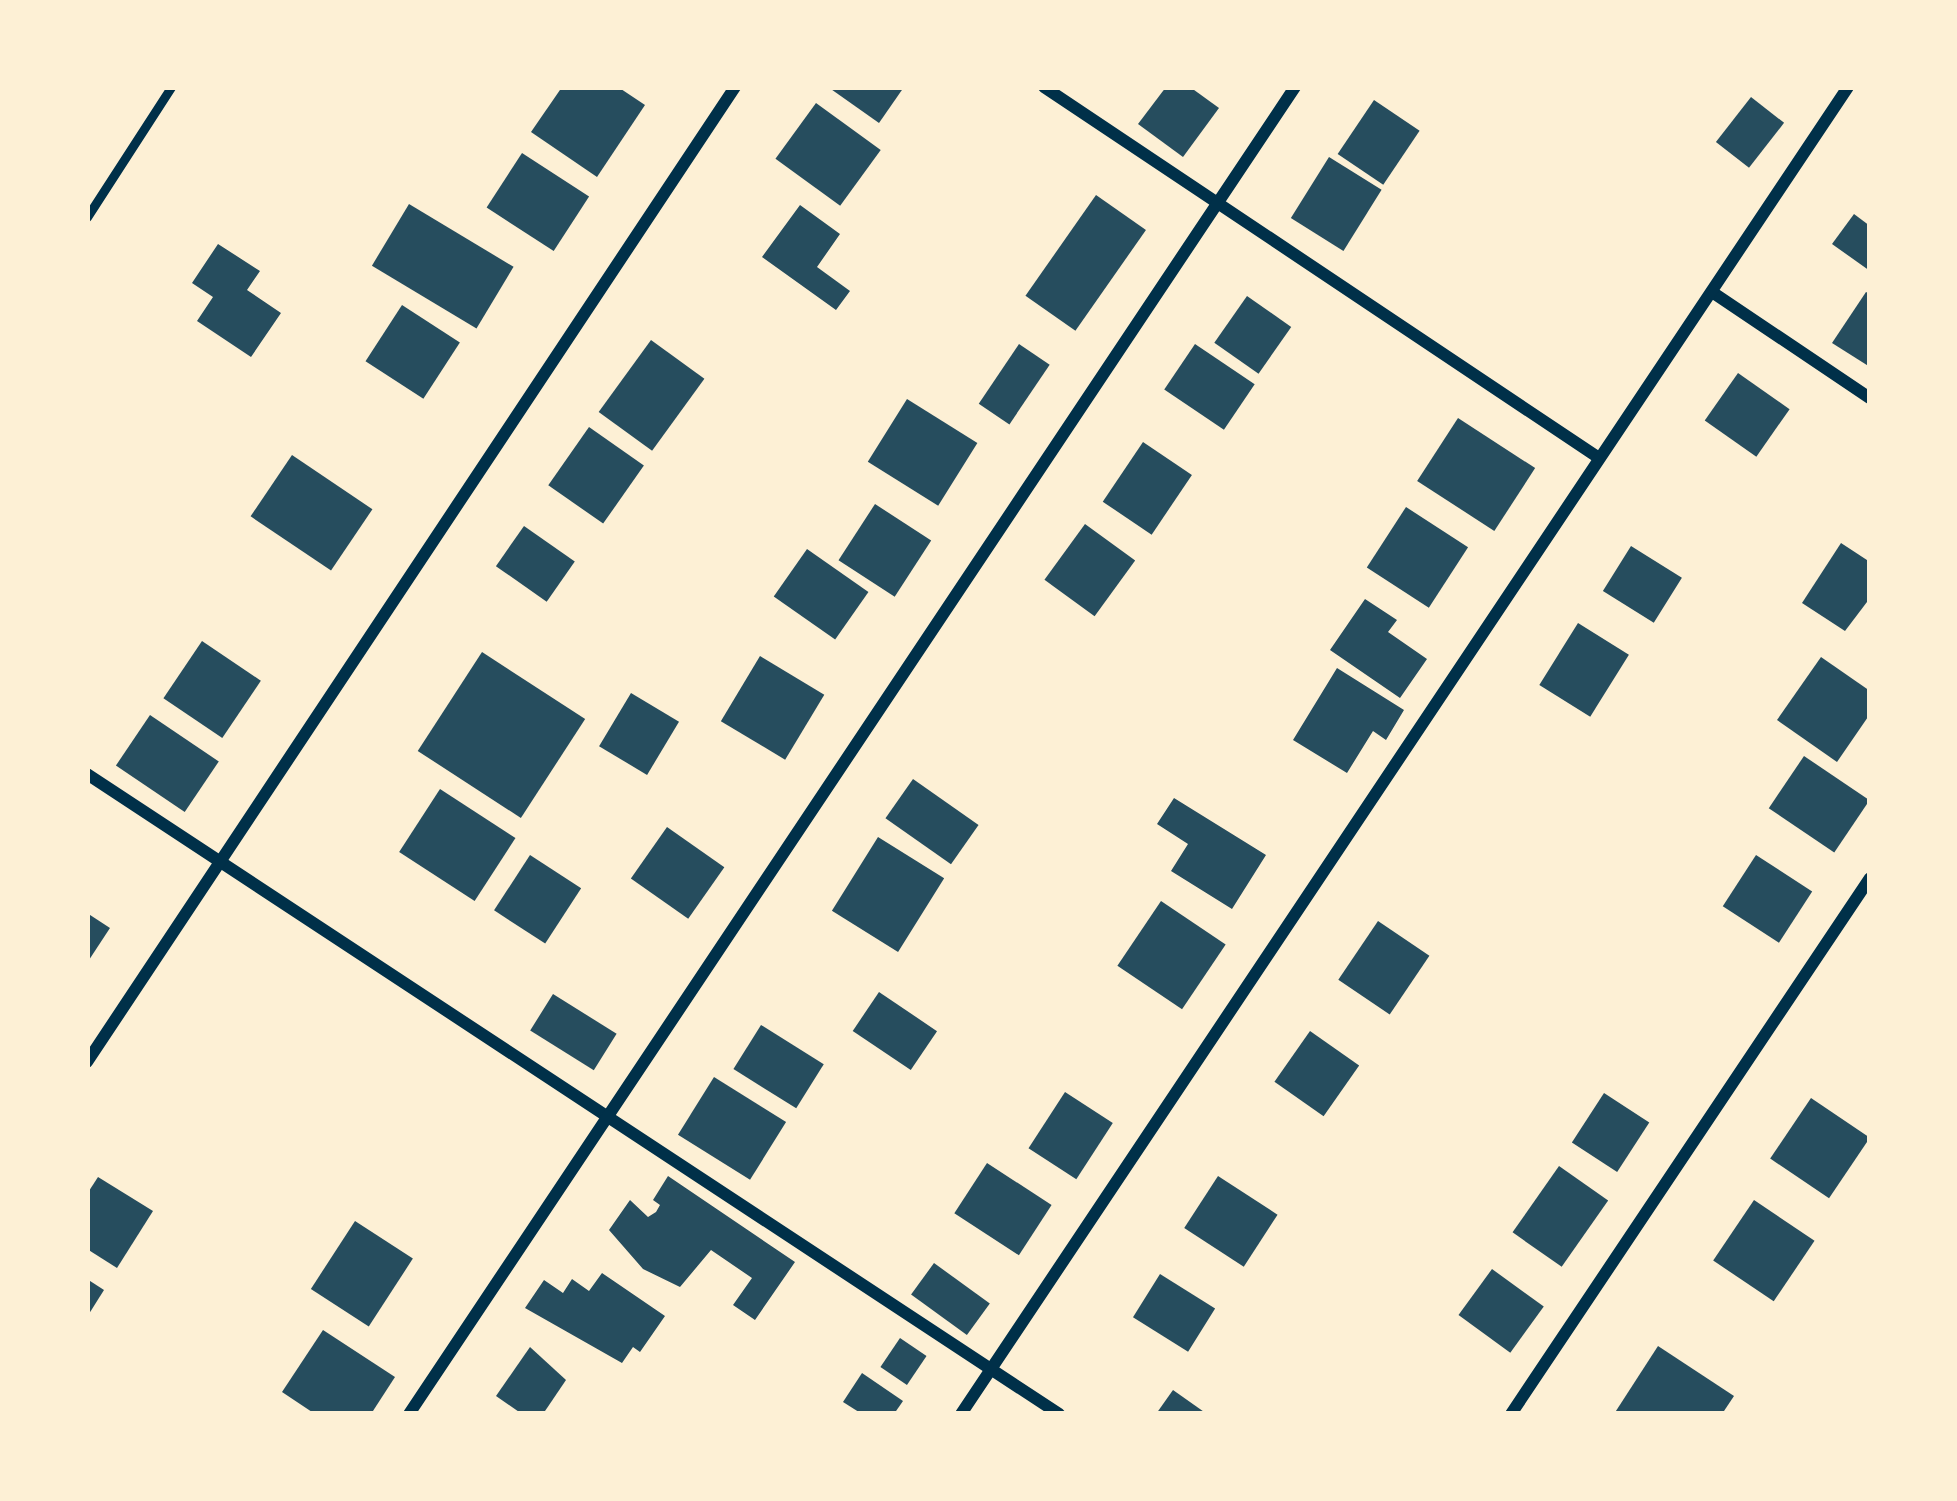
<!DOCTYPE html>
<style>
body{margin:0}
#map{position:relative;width:1957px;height:1501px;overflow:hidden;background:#fdf0d5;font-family:"PT Serif",serif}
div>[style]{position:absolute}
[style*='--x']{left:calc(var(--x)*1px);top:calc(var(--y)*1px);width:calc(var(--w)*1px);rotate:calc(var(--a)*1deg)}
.building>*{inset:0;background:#264d5e;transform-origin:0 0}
.service>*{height:9px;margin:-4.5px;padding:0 4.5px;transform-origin:4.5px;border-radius:4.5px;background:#003049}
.minor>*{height:12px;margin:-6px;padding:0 6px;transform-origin:6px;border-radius:6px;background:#003049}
span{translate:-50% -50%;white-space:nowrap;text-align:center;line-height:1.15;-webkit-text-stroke:10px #fdf0d5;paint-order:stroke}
.frame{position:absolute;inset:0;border:90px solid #fdf0d5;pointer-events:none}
</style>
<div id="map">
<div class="building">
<div style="clip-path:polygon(562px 87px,618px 87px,645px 105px,597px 177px,531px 132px)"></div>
<div style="clip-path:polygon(828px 87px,904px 87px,879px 123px)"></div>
<div style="clip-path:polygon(1166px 87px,1190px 87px,1219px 108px,1183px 157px,1138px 124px)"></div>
<div style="left:1751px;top:97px;width:42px;height:57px;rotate:38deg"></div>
<div style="left:1374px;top:100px;width:55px;height:65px;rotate:34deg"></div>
<div style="left:816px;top:103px;width:80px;height:69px;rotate:36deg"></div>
<div style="left:522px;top:153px;width:80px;height:65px;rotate:33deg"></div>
<div style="left:1329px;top:157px;width:62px;height:72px;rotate:32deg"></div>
<div style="left:1096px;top:195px;width:61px;height:123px;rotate:35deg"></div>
<div style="left:409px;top:204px;width:122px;height:72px;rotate:31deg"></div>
<div style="clip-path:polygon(800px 205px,840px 234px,817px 267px,850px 291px,836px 310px,762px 257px)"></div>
<div style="clip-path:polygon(1854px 214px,1870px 226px,1870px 271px,1832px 244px)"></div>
<div style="clip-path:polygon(218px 244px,260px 271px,247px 290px,281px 313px,251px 357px,197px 321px,213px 297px,192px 283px)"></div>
<div style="clip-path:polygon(1866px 292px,1870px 294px,1870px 367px,1832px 343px)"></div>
<div style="left:1247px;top:296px;width:54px;height:57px;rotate:35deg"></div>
<div style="left:402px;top:305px;width:69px;height:67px;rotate:33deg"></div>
<div style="left:651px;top:340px;width:66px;height:89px;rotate:36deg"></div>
<div style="left:1019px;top:344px;width:37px;height:72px;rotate:34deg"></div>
<div style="left:1195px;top:344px;width:72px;height:55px;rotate:34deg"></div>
<div style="left:1738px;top:373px;width:63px;height:58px;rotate:35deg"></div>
<div style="left:907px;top:399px;width:83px;height:74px;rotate:32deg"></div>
<div style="left:1458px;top:418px;width:92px;height:75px;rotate:33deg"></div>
<div style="left:589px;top:427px;width:67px;height:71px;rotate:35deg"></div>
<div style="left:1143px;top:442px;width:59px;height:72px;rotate:34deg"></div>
<div style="left:292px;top:455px;width:97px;height:74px;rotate:34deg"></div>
<div style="left:875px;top:504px;width:67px;height:67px;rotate:33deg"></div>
<div style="left:1406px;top:507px;width:74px;height:72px;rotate:33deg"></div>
<div style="left:1085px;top:524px;width:62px;height:69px;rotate:36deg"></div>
<div style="left:524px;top:526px;width:62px;height:49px;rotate:35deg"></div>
<div style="clip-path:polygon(1841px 543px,1870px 562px,1870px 598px,1845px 631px,1802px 603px)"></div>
<div style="left:1631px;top:546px;width:60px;height:53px;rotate:32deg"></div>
<div style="left:807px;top:549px;width:75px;height:58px;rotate:35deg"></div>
<div style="clip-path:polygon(1365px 599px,1397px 620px,1388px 632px,1427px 659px,1400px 698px,1330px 650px)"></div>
<div style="left:1578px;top:623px;width:60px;height:73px;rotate:32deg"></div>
<div style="left:202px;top:641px;width:71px;height:69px;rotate:34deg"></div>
<div style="left:482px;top:652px;width:123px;height:118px;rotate:33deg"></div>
<div style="left:760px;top:656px;width:75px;height:76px;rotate:31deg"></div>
<div style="clip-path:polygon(1821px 657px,1870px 691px,1870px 714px,1837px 762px,1777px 720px)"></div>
<div style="clip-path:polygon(1337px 668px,1404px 710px,1386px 740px,1373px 731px,1347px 773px,1293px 740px)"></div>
<div style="left:631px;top:693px;width:56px;height:62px;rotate:31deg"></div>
<div style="left:150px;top:715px;width:83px;height:61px;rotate:34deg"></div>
<div style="left:1804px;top:756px;width:79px;height:63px;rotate:34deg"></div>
<div style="left:913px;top:779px;width:80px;height:48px;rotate:35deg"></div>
<div style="left:440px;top:789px;width:90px;height:75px;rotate:33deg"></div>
<div style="clip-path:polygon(1174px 798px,1266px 855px,1232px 909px,1171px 871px,1188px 844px,1157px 824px)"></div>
<div style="left:667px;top:827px;width:70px;height:63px;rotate:35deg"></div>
<div style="left:878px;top:837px;width:78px;height:87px;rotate:32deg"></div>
<div style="left:530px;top:855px;width:61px;height:66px;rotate:33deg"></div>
<div style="left:1756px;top:855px;width:67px;height:61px;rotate:33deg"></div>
<div style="left:1161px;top:901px;width:78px;height:78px;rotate:34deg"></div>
<div style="clip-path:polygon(87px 913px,110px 928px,87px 963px)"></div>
<div style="left:1378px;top:921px;width:62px;height:71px;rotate:34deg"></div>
<div style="left:879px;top:992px;width:70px;height:47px;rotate:34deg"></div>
<div style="left:553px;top:994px;width:75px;height:43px;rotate:32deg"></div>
<div style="left:761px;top:1025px;width:74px;height:52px;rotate:32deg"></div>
<div style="left:1310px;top:1031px;width:60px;height:62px;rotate:35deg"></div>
<div style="left:714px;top:1077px;width:85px;height:68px;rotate:32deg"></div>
<div style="left:1065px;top:1092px;width:57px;height:67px;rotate:33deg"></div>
<div style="left:1604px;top:1093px;width:54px;height:59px;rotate:33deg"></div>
<div style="left:1811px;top:1098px;width:71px;height:73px;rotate:34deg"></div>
<div style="left:987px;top:1163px;width:77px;height:60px;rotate:33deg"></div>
<div style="left:1559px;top:1166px;width:60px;height:81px;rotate:35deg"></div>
<div style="clip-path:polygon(668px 1176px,795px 1262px,755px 1320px,733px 1305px,752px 1278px,711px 1250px,680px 1287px,643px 1269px,609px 1230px,630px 1200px,648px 1217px,656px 1212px,660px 1205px,653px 1200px)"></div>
<div style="left:1218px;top:1176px;width:71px;height:62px;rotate:33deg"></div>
<div style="clip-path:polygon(98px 1177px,153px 1211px,117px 1268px,87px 1249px,87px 1194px)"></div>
<div style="left:1754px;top:1200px;width:73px;height:73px;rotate:34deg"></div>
<div style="left:355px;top:1221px;width:69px;height:81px;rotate:33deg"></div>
<div style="left:934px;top:1263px;width:69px;height:39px;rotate:36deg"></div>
<div style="left:1492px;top:1269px;width:64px;height:57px;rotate:36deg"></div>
<div style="clip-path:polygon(602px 1273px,665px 1316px,640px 1352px,633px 1347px,622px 1363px,525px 1308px,544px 1280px,563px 1293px,572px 1279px,589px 1291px)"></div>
<div style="left:1160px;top:1274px;width:65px;height:51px;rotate:32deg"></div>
<div style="clip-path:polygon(87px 1279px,104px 1290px,87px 1317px)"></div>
<div style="clip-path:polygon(323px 1330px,395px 1377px,371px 1414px,315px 1414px,282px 1392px)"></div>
<div style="left:900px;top:1338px;width:32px;height:35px;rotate:34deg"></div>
<div style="clip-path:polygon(1658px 1346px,1734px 1396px,1722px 1414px,1614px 1414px)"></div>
<div style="clip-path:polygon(530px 1347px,566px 1380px,543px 1414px,522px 1414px,496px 1396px)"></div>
<div style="clip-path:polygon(862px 1373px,903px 1401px,894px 1414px,862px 1414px,843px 1402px)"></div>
<div style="clip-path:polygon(1173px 1390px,1207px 1414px,1156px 1414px)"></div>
</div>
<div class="service">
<div style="--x:87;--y:217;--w:155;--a:-57.1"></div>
</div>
<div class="minor">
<div style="--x:1044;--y:87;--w:664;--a:33.76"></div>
<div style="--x:1712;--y:292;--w:190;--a:33.9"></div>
<div style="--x:87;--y:774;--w:1164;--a:33.36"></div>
<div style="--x:87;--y:1062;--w:1171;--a:-56.39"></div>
<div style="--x:409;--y:1414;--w:1596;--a:-56.27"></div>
<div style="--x:961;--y:1414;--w:1596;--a:-56.24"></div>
<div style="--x:1511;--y:1414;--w:645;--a:-56.19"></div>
</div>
<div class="frame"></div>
</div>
